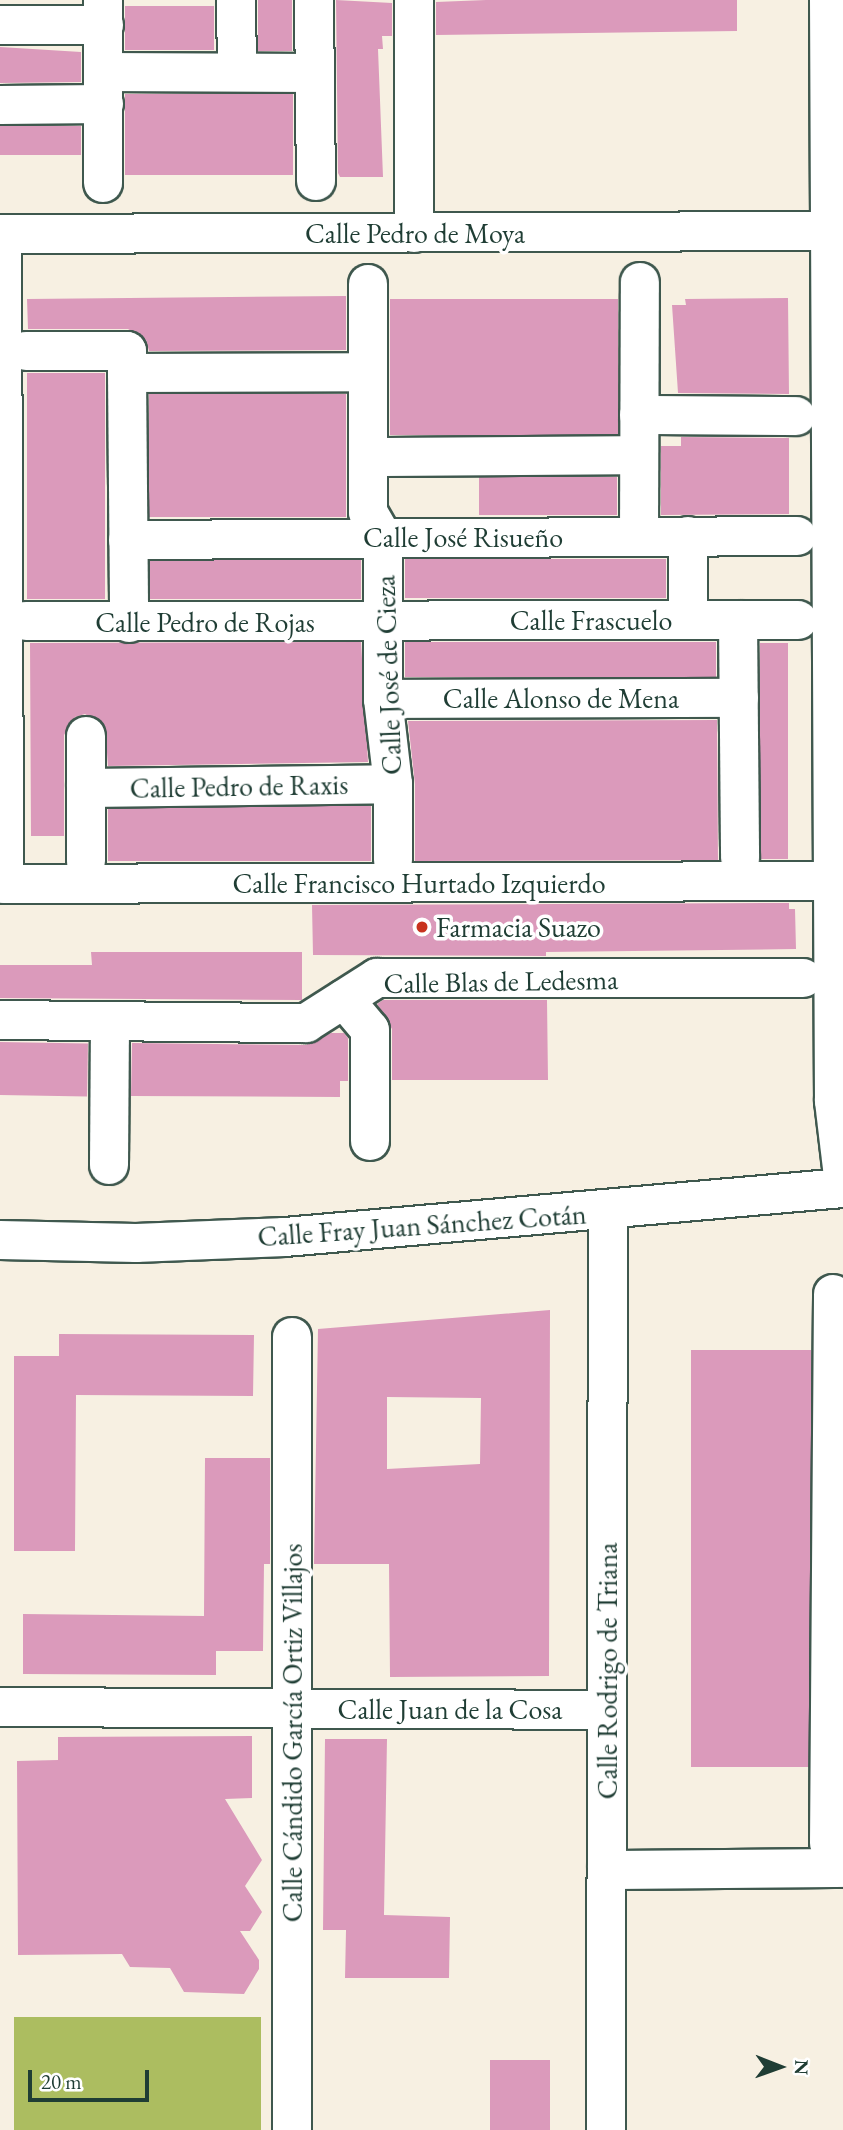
<!DOCTYPE html>
<meta charset="utf-8">
<style>
body{margin:0}
#map{position:relative;width:843px;height:2130px;overflow:hidden;background:#f7f0e2;font-family:"EB Garamond",serif}
div>[style]{position:absolute}
[style*='--x']{left:calc(var(--x)*1px);top:calc(var(--y)*1px);width:calc(var(--w)*1px);rotate:calc(var(--a)*1deg)}
.green>*{inset:0;background:#acbd60;transform-origin:0 0}
.building>*{inset:0;background:#db9abb;transform-origin:0 0}
.roads{filter:drop-shadow(2px 0 #3f584e) drop-shadow(-2px 0 #3f584e) drop-shadow(0 2px #3f584e) drop-shadow(0 -2px #3f584e)}
.minor>*{height:38px;margin:-19px;padding:0 19px;transform-origin:19px;border-radius:19px;background:#fff}
.major>*{height:38px;margin:-19px;padding:0 19px;transform-origin:19px;border-radius:19px;background:#fff}
.dots>*{width:19px;height:19px;translate:-50% -50%;box-sizing:border-box;border:4px solid #fff;border-radius:50%}
span{translate:-50% -50%;white-space:nowrap;text-align:center;line-height:1.15;-webkit-text-stroke:7px #fff;paint-order:stroke}
.street-label{font-size:28px;color:#1f3d34}
.poi-label{font-size:28px;color:#1f3d34}
.left{translate:0 -50%;text-align:left}
.north{position:absolute;left:745px;top:2032px;width:70px;height:70px;-webkit-text-stroke:5px #fff;paint-order:stroke;rotate:91deg;font-size:19px;font-weight:700;line-height:28px;text-align:center;color:#1f3d34}
.north::after{content:'';display:block;margin:auto;width:24px;height:32px;background:#1f3d34;clip-path:polygon(50% 0,100% 100%,50% 72%,0 100%)}
.scale{position:absolute;left:28px;top:2070px;width:121px;height:32px;box-sizing:border-box;border:4px solid #1f3d34;border-top:0;padding-left:9px;font-size:21px;line-height:24px;white-space:nowrap;color:#1f3d34;-webkit-text-stroke:5px #fff;paint-order:stroke}
</style>
<div id="map">
<div class="green">
<div style="left:14px;top:2017px;width:247px;height:113px"></div>
</div>
<div class="building">
<div style="left:258px;top:0;width:34px;height:51px"></div>
<div style="clip-path:polygon(336px 0,392px 3px,392px 36px,382px 36px,383px 49px,378px 49px,383px 177px,340px 177px,338px 173px)"></div>
<div style="clip-path:polygon(486px 0,737px 0,737px 31px,436px 35px,436px 2px)"></div>
<div style="left:125px;top:6px;width:89px;height:44px"></div>
<div style="clip-path:polygon(0 47px,81px 52px,81px 82px,0 83px)"></div>
<div style="left:125px;top:94px;width:168px;height:81px"></div>
<div style="left:81px;top:126px;width:29px;height:81px;rotate:90deg"></div>
<div style="clip-path:polygon(346px 296px,346px 350px,149px 351px,146px 340px,128px 329px,28px 329px,27px 299px)"></div>
<div style="clip-path:polygon(788px 298px,789px 394px,678px 393px,672px 305px,686px 305px,685px 299px)"></div>
<div style="left:390px;top:299px;width:228px;height:136px"></div>
<div style="left:27px;top:373px;width:78px;height:226px"></div>
<div style="left:346px;top:394px;width:123px;height:197px;rotate:90deg"></div>
<div style="clip-path:polygon(681px 437px,789px 438px,789px 514px,661px 515px,661px 446px,681px 446px)"></div>
<div style="left:617px;top:477px;width:38px;height:138px;rotate:90deg"></div>
<div style="left:666px;top:559px;width:39px;height:261px;rotate:90deg"></div>
<div style="left:361px;top:560px;width:39px;height:211px;rotate:90deg"></div>
<div style="clip-path:polygon(361px 642px,368px 762px,108px 766px,105px 726px,85px 714px,75px 717px,64px 735px,64px 836px,31px 836px,30px 643px)"></div>
<div style="left:405px;top:642px;width:311px;height:35px"></div>
<div style="left:760px;top:643px;width:28px;height:216px"></div>
<div style="clip-path:polygon(717px 720px,718px 860px,415px 861px,415px 784px,408px 721px)"></div>
<div style="left:371px;top:806px;width:55px;height:263px;rotate:90deg"></div>
<div style="clip-path:polygon(789px 903px,789px 909px,795px 909px,796px 949px,546px 952px,546px 956px,313px 955px,312px 905px)"></div>
<div style="clip-path:polygon(91px 952px,302px 952px,302px 1000px,0 998px,0 965px,92px 965px)"></div>
<div style="clip-path:polygon(383px 1000px,547px 1000px,548px 1080px,392px 1080px,392px 1029px,377px 1004px)"></div>
<div style="clip-path:polygon(331px 1033px,344px 1033px,348px 1038px,348px 1081px,340px 1081px,340px 1097px,131px 1096px,132px 1043px,306px 1045px)"></div>
<div style="left:0;top:1042px;width:88px;height:53px;rotate:1deg"></div>
<div style="clip-path:polygon(evenodd,550px 1310px,549px 1676px,390px 1677px,389px 1564px,314px 1564px,318px 1329px,550px 1310px,387px 1397px,481px 1398px,480px 1464px,387px 1469px,387px 1397px)"></div>
<div style="clip-path:polygon(59px 1334px,254px 1335px,253px 1396px,76px 1395px,75px 1551px,14px 1551px,14px 1356px,59px 1356px)"></div>
<div style="left:691px;top:1350px;width:120px;height:417px"></div>
<div style="clip-path:polygon(205px 1458px,270px 1458px,270px 1564px,264px 1564px,263px 1651px,216px 1651px,216px 1675px,23px 1674px,23px 1614px,204px 1616px)"></div>
<div style="clip-path:polygon(252px 1736px,252px 1798px,225px 1799px,262px 1860px,245px 1886px,262px 1912px,250px 1931px,240px 1931px,259px 1960px,259px 1969px,244px 1994px,184px 1992px,170px 1968px,130px 1967px,122px 1954px,18px 1955px,17px 1761px,58px 1760px,58px 1737px)"></div>
<div style="clip-path:polygon(325px 1739px,387px 1739px,384px 1915px,450px 1917px,449px 1978px,345px 1978px,346px 1930px,323px 1930px)"></div>
<div style="left:490px;top:2060px;width:60px;height:70px"></div>
</div>
<div class="roads">
<div class="minor">
<div style="--x:103;--y:0;--w:183;--a:90"></div>
<div style="--x:236;--y:0;--w:72;--a:89.2"></div>
<div style="--x:314;--y:0;--w:181;--a:89.4"></div>
<div style="--x:829;--y:0;--w:1101;--a:89.74"></div>
<div style="--x:834;--y:1101;--w:77;--a:83.2"></div>
<div style="--x:0;--y:25;--w:104;--a:0"></div>
<div style="--x:103;--y:72;--w:211;--a:0.3"></div>
<div style="--x:0;--y:105;--w:104;--a:-0.6"></div>
<div style="--x:414;--y:233;--w:233;--a:-90"></div>
<div style="--x:0;--y:234;--w:830;--a:-0.21"></div>
<div style="--x:2;--y:234;--w:650;--a:89.82"></div>
<div style="--x:4;--y:884;--w:829;--a:-0.21"></div>
<div style="--x:368;--y:284;--w:228;--a:90"></div>
<div style="--x:368;--y:512;--w:30;--a:60"></div>
<div style="--x:383;--y:538;--w:161;--a:90"></div>
<div style="--x:383;--y:699;--w:86;--a:83.3"></div>
<div style="--x:393;--y:784;--w:76;--a:90"></div>
<div style="--x:26;--y:351;--w:101;--a:0"></div>
<div style="--x:127;--y:351;--w:22;--a:90"></div>
<div style="--x:127;--y:373;--w:241;--a:-0.2"></div>
<div style="--x:127;--y:373;--w:250;--a:89.5"></div>
<div style="--x:639;--y:415;--w:157;--a:0.4"></div>
<div style="--x:369;--y:457;--w:270;--a:-0.4"></div>
<div style="--x:639;--y:536;--w:254;--a:-89.8"></div>
<div style="--x:688;--y:536;--w:84;--a:90"></div>
<div style="--x:128;--y:540;--w:669;--a:-0.34"></div>
<div style="--x:738;--y:620;--w:238;--a:89.5"></div>
<div style="--x:26;--y:621;--w:772;--a:-0.07"></div>
<div style="--x:383;--y:699;--w:356;--a:-0.2"></div>
<div style="--x:86;--y:788;--w:307;--a:-0.7"></div>
<div style="--x:86;--y:861;--w:125;--a:-90"></div>
<div style="--x:344;--y:999;--w:40;--a:50"></div>
<div style="--x:370;--y:1030;--w:111;--a:90"></div>
<div style="--x:0;--y:1020;--w:306;--a:0.6"></div>
<div style="--x:306;--y:1023;--w:84;--a:-32.4"></div>
<div style="--x:377;--y:978;--w:426;--a:0"></div>
<div style="--x:109;--y:1165;--w:143;--a:-89.6"></div>
<div style="--x:0;--y:1707;--w:607;--a:0.28"></div>
<div style="--x:829;--y:1843;--w:549;--a:-89.58"></div>
<div style="--x:607;--y:1870;--w:236;--a:-0.5"></div>
<div style="--x:292;--y:2130;--w:793;--a:-90"></div>
<div style="--x:606;--y:2130;--w:919;--a:-89.88"></div>
</div>
<div class="major">
<div style="--x:0;--y:1240;--w:136;--a:1.3"></div>
<div style="--x:136;--y:1243;--w:149;--a:-2.3"></div>
<div style="--x:285;--y:1237;--w:560;--a:-5.02"></div>
</div>
</div>
<div class="dots">
<div style="left:422px;top:927px;background:#c8321e"></div>
</div>
<div class="street-label">
<span style="left:415px;top:233px">Calle Pedro de Moya</span>
<span style="left:463px;top:537px">Calle José Risueño</span>
<span style="left:591px;top:620px">Calle Frascuelo</span>
<span style="left:205px;top:622px">Calle Pedro de Rojas</span>
<span style="left:388px;top:675px;rotate:-92deg">Calle José de Cieza</span>
<span style="left:561px;top:698px">Calle Alonso de Mena</span>
<span style="left:239px;top:786px;rotate:-1deg">Calle Pedro de Raxis</span>
<span style="left:419px;top:883px">Calle Francisco Hurtado Izquierdo</span>
<span style="left:501px;top:981px;rotate:-1deg">Calle Blas de Ledesma</span>
<span style="left:422px;top:1225px;rotate:-4deg">Calle Fray Juan Sánchez Cotán</span>
<span style="left:607px;top:1671px;rotate:-90deg">Calle Rodrigo de Triana</span>
<span style="left:450px;top:1709px">Calle Juan de la Cosa</span>
<span style="left:292px;top:1733px;rotate:-90deg">Calle Cándido García Ortiz Villajos</span>
</div>
<div class="poi-label">
<span class="left" style="left:436px;top:927px">Farmacia Suazo</span>
</div>
<div class="north">N</div>
<div class="scale">20 m</div>
</div>
